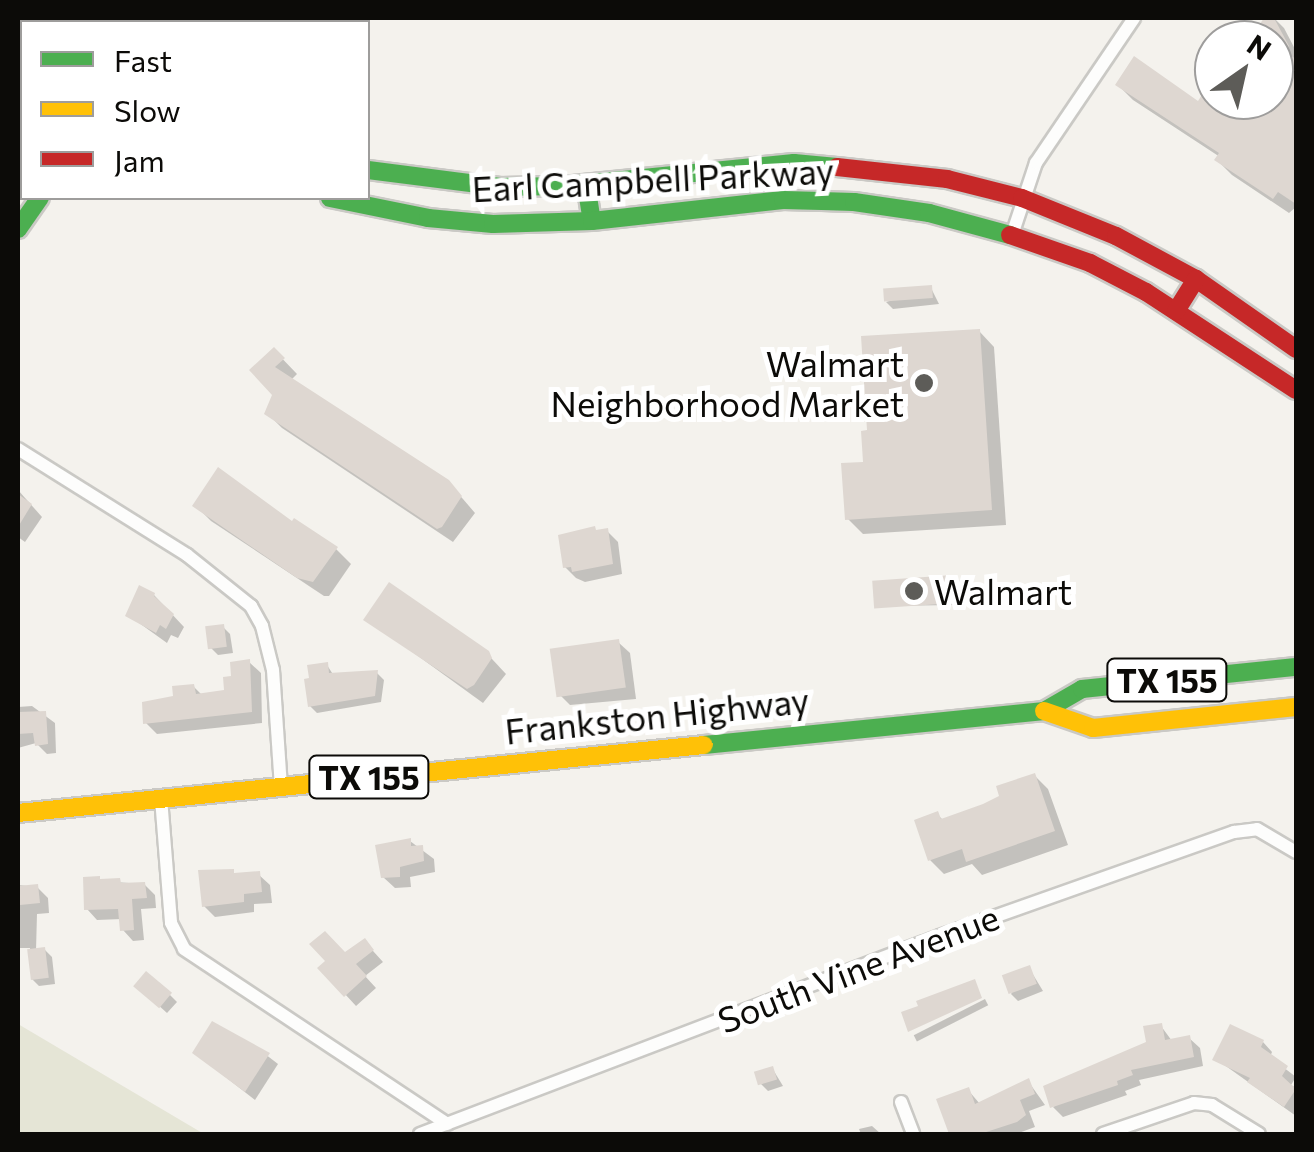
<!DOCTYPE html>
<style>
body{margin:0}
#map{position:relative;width:1314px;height:1152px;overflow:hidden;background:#f4f2ed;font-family:Commissioner,sans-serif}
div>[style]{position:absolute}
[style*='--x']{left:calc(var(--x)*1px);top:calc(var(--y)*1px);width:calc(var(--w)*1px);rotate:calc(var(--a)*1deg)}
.green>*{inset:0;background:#e5e5d6}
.shadow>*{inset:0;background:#0003;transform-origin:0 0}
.building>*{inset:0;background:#ded7d1;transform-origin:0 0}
.roads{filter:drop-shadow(2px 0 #cac9c5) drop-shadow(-2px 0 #cac9c5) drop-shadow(0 2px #cac9c5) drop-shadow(0 -2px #cac9c5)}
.street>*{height:12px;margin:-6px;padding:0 6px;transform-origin:6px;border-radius:6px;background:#fdfdfc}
.fast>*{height:18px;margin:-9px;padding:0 9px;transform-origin:9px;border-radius:9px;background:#4caf50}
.slow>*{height:18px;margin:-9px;padding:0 9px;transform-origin:9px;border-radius:9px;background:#ffc107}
.jam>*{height:18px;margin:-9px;padding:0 9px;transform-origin:9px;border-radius:9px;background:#c62828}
.dots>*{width:28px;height:28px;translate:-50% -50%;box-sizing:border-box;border:5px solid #fff;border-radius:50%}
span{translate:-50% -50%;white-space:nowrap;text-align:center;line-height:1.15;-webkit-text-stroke:10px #fff;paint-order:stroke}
.shield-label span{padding:2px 8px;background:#fff;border:2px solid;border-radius:8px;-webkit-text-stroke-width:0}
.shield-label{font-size:32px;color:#0c0b08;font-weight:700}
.street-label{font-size:35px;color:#0c0b08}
.poi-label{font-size:35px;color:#0c0b08}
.right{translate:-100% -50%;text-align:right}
.left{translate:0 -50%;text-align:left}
.frame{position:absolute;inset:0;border:20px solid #0c0b08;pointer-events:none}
.legend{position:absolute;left:20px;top:20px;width:350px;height:180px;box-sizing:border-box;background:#fff;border:2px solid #9e9d9c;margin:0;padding:12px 18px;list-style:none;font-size:30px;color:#0c0b08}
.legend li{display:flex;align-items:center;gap:20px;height:50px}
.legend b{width:50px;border:2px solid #9e9d9c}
.north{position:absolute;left:1194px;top:20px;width:100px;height:100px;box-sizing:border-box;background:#fff;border:2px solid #9e9d9c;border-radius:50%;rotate:34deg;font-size:28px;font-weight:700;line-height:40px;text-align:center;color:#0c0b08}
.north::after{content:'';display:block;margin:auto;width:35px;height:45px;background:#5d5c58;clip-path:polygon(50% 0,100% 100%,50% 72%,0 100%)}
</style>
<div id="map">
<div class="green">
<div style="clip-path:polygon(18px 1024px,204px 1134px,18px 1134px)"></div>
</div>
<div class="shadow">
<div style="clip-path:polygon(1267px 18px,1274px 18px,1284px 28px,1296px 51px,1296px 207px,1289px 213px,1232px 175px,1217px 160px,1220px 157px,1133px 100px,1118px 85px,1198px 105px,1214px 81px,1214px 100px,1274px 100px,1274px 40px,1252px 40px)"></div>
<div style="clip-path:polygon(931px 288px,939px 304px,893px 309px,886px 302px)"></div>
<div style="clip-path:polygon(979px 331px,994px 347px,1006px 525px,863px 534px,848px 519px,865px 464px)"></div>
<div style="clip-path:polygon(274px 350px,297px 374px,291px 380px,447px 482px,463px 499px,475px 513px,453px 542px,282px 428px,267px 413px,275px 394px)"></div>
<div style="clip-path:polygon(18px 490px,42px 517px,25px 542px,18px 537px)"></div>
<div style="clip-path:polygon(196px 506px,292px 525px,336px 549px,351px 564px,329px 596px,324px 596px,211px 521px)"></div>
<div style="clip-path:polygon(607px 531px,618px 542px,622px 574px,585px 582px,576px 578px,565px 567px,598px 532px)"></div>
<div style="clip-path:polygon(952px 578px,957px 605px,876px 606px)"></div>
<div style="clip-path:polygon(154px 595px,184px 627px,178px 638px,171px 635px,167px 643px,128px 615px)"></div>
<div style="clip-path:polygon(367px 619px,478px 644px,506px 674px,483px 703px)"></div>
<div style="clip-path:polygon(223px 627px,230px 634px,233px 653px,218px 655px,211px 648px)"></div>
<div style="clip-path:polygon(618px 642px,630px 653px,636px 699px,570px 705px,558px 693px)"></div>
<div style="clip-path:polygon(249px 662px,261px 673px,262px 723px,157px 734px,146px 723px,193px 686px,202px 695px,227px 692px)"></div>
<div style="clip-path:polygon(327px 665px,334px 676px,377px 673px,384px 680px,381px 702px,317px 713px,310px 706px)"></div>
<div style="clip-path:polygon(32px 706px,55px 723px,56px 753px,47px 754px,36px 743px,18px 748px,18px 707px)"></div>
<div style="clip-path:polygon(1034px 775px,1048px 789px,1068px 845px,982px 875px,972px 864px,944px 874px,930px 860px,937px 814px,944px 821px,984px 807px)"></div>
<div style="clip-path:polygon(410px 841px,434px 859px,435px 872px,410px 877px,411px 887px,395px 888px,383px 877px)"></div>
<div style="clip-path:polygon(201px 872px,258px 874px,270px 885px,272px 903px,254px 904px,254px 912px,215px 917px,204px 906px)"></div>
<div style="clip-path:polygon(85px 880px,144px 884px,155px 895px,156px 908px,141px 909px,144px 940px,133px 941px,123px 930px,122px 919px,97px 920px,87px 909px)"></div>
<div style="clip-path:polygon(18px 885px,37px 887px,48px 898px,49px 913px,37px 914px,36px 951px,45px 950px,52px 957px,55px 984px,39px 986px,32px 979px,30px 948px,18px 948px)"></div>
<div style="clip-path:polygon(364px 941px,383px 962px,365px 976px,376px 988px,356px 1006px,321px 968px)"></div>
<div style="clip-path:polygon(1029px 968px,1043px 991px,1018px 1001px,1011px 994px)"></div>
<div style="clip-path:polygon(136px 985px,170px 995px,177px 1002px,167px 1013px)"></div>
<div style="left:985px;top:999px;width:7px;height:80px;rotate:63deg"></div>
<div style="clip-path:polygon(1161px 1026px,1172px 1041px,1189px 1038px,1200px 1048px,1203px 1066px,1139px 1080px,1141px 1085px,1125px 1091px,1127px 1095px,1063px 1117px,1053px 1107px,1149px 1044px)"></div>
<div style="clip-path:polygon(1263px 1042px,1272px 1052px,1270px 1057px,1296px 1077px,1291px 1085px,1296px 1088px,1296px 1116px,1216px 1059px)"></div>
<div style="clip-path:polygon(256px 1047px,278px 1064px,255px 1100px,205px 1061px)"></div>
<div style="clip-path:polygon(772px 1068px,783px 1086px,768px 1091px,761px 1084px)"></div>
<div style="clip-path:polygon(1028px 1081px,1045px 1105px,1029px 1111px,1035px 1127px,1016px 1134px,951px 1134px,939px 1101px,968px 1090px,980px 1104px)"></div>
<div style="clip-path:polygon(872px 1126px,881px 1134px,861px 1134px,859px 1129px)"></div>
</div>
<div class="building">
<div style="clip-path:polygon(1264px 18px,1274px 18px,1289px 46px,1285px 52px,1296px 59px,1296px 204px,1278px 192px,1273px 199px,1214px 160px,1219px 153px,1115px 85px,1134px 56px,1198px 101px,1214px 76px,1214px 100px,1274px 100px,1274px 40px,1249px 40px)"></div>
<div style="left:932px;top:285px;width:13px;height:49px;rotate:86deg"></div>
<div style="clip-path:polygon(980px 329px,992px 510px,845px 520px,841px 463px,863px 462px,861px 431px,867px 430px,861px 336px)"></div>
<div style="clip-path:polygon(274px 347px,285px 358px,275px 367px,449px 480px,462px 496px,442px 527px,437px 529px,416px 515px,264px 414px,272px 395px,249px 370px)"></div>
<div style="clip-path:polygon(218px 467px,292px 521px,294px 518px,338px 547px,313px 582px,297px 578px,192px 506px)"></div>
<div style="clip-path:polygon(18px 494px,32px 504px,18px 527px)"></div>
<div style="clip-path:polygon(595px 526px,596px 530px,608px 528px,613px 564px,572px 572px,571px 567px,563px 568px,558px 535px)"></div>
<div style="left:953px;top:575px;width:28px;height:81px;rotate:86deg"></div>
<div style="clip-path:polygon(389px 582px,489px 651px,492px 658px,474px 685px,467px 689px,363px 620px)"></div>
<div style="clip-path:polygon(139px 585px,155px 593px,154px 596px,174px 614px,166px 629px,160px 625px,156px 633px,125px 616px)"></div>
<div style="left:224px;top:624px;width:23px;height:19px;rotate:83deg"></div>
<div style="left:619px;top:639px;width:49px;height:70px;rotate:82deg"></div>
<div style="clip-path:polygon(250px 659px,252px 712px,143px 724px,142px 702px,173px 696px,172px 686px,194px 684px,196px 694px,224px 690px,223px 677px,231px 676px,230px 662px)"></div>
<div style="clip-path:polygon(328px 662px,329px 673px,378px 670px,375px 696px,308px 707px,304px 679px,309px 678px,307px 665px)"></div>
<div style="clip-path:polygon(46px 711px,48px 744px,35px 746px,33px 733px,18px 734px,18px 712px)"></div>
<div style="clip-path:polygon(1035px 773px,1055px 831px,966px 862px,962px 849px,928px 861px,914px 820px,938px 811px,941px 819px,983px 804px,999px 796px,996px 786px)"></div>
<div style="clip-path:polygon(411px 838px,411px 846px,423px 845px,424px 861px,400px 867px,400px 877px,381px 878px,375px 845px)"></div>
<div style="clip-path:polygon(234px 869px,234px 873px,260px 871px,262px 892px,244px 894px,244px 902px,202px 907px,198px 870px)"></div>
<div style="clip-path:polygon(100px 876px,100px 879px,120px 878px,121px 883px,145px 882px,147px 898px,132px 899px,134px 930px,120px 931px,118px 909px,84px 910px,83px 877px)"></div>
<div style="left:38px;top:884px;width:19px;height:20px;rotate:84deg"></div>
<div style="clip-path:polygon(325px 931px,345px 952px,365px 938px,374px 950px,356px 964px,367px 976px,344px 997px,317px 968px,325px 961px,309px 944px)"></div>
<div style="left:45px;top:947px;width:31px;height:18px;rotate:83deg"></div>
<div style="left:1030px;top:965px;width:20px;height:30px;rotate:70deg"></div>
<div style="left:146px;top:971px;width:34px;height:20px;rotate:40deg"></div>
<div style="clip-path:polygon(975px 979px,982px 998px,908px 1032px,901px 1012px,918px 1006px,916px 1001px)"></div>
<div style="clip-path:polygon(212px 1021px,270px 1053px,245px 1092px,192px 1053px)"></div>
<div style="clip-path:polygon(1162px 1023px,1165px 1040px,1190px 1035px,1194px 1057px,1131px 1070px,1133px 1075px,1117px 1081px,1118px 1085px,1050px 1108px,1043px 1086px,1146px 1042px,1143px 1026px)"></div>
<div style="clip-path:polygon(1230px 1024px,1264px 1040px,1261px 1047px,1288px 1066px,1282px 1076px,1296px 1089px,1284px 1107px,1247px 1082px,1250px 1078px,1212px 1060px)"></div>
<div style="left:773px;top:1066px;width:14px;height:20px;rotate:73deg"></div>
<div style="clip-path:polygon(1029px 1078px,1035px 1094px,1020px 1100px,1026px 1115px,1017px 1122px,980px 1134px,949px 1134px,936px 1099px,969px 1087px,975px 1104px)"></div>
</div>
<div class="roads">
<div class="street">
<div style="--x:1012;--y:235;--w:76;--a:-71.6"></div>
<div style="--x:1036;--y:163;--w:175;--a:-55.9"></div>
<div style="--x:18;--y:449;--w:199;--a:32.1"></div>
<div style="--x:187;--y:555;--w:82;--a:38.6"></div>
<div style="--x:251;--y:606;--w:23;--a:61"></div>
<div style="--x:262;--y:626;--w:45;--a:76"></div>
<div style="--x:273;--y:670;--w:116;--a:86.1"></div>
<div style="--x:161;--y:798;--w:125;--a:85.4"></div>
<div style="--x:171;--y:923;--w:29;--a:63"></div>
<div style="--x:184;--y:949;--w:316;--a:33.6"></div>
<div style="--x:901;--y:1102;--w:34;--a:69"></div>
<div style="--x:420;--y:1134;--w:556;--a:-20.85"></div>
<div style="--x:940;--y:936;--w:312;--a:-19.5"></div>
<div style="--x:1234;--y:832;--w:23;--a:-7"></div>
<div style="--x:1257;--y:829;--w:45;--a:30.5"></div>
<div style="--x:1103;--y:1134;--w:96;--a:-18.8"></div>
<div style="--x:1194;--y:1103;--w:18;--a:6"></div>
<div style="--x:1212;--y:1105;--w:55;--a:31.7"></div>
</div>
<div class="fast">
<div style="--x:80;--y:18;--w:7;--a:34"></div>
<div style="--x:368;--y:170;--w:133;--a:7.3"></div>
<div style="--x:500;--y:187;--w:63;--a:-0.9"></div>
<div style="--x:563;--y:186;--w:232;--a:-5.7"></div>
<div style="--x:794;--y:163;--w:43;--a:5.3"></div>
<div style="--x:586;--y:184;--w:37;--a:81"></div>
<div style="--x:330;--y:198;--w:100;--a:11.5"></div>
<div style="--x:428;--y:218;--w:65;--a:5.3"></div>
<div style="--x:493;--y:224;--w:99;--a:-1.7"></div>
<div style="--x:592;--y:221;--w:192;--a:-6.3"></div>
<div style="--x:783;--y:200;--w:71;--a:1.6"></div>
<div style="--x:854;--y:202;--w:76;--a:8.3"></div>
<div style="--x:929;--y:213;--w:84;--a:15.2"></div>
<div style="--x:18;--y:229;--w:38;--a:-55"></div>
<div style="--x:704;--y:745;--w:342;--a:-5.7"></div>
<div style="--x:1044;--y:711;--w:44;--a:-30.1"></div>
<div style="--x:1082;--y:689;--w:215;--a:-5.9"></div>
</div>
<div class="slow">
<div style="--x:27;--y:18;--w:6;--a:39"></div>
<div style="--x:166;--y:22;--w:6;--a:-45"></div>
<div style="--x:1044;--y:711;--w:52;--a:19.1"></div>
<div style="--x:1093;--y:728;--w:204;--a:-5.9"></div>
<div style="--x:18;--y:813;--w:689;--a:-5.66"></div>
</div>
<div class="jam">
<div style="--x:837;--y:167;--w:111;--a:6.2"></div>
<div style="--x:947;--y:179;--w:77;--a:14.2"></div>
<div style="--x:1022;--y:198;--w:101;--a:22"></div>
<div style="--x:1116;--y:236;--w:91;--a:28.3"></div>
<div style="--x:1196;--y:279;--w:122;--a:35"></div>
<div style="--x:1010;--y:235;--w:85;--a:19.3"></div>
<div style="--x:1090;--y:263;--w:63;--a:27.4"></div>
<div style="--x:1146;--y:292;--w:179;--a:33.2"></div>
<div style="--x:1176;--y:311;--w:38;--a:-58"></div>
</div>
</div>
<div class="dots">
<div style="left:924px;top:383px;background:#5d5c58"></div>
<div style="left:914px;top:591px;background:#5d5c58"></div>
</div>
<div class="shield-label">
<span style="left:1167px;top:680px">TX 155</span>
<span style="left:369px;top:777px">TX 155</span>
</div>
<div class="street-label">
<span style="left:653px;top:179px;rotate:-3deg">Earl Campbell Parkway</span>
<span style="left:657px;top:715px;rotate:-6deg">Frankston Highway</span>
<span style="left:858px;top:968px;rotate:-21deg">South Vine Avenue</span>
</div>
<div class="poi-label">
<span class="right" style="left:904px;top:383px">Walmart<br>Neighborhood Market</span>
<span class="left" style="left:934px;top:591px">Walmart</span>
</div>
<div class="frame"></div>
<ul class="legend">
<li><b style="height:12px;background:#4caf50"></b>Fast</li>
<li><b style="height:12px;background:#ffc107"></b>Slow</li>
<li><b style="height:12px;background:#c62828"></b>Jam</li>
</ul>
<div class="north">N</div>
</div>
